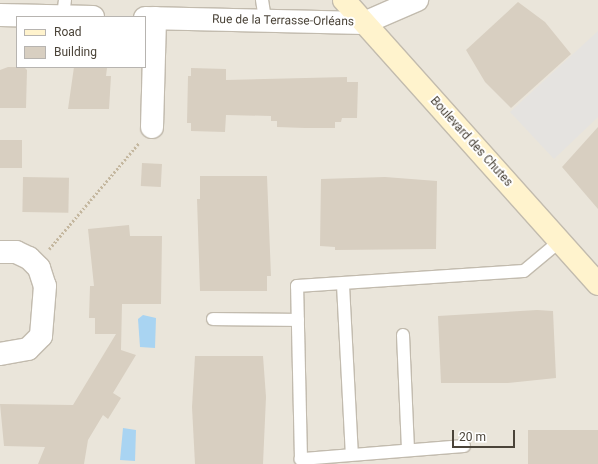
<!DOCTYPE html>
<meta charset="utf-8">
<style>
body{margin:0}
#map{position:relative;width:598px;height:464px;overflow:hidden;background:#f6f3ec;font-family:Roboto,sans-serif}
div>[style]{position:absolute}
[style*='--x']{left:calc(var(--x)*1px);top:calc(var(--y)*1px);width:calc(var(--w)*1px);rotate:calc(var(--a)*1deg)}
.residential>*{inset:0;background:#eae5da}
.parking>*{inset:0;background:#e5e3e0}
.water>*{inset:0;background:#a9d4f2}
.building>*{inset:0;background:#d8cfc1;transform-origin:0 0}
.path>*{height:2.5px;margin-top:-1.25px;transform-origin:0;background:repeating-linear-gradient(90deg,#c4b79f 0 2px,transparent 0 4px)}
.roads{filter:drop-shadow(1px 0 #c2bbae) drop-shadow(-1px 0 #c2bbae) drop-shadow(0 1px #c2bbae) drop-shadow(0 -1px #c2bbae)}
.lane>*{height:12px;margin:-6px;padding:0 6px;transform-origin:6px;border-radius:6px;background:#fff}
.street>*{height:22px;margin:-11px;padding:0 11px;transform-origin:11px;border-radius:11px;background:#fff}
.secondary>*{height:22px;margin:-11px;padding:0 11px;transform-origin:11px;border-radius:11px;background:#fff3cd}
span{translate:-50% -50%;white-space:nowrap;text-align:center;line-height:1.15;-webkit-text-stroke:4px #fff;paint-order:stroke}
.street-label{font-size:12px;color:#4b4439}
.legend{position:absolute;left:16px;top:16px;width:130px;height:52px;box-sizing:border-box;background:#fff;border:1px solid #b7b4b0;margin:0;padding:5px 7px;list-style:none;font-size:12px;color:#4b4439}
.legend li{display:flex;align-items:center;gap:8px;height:20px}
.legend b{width:20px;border:1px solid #b7b4b0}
.scale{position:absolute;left:452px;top:430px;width:63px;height:18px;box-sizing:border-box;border:2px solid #4b4439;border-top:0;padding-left:5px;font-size:12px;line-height:14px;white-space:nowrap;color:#4b4439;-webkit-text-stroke:3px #fff;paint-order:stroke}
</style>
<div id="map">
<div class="residential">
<div style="clip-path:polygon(evenodd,0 0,598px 0,598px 464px,0 464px,0 0,17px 17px,145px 17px,145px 67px,17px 67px,17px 17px)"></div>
</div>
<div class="parking">
<div style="clip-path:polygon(598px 31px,598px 117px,554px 159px,510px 112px)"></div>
</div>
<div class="water">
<div style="clip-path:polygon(143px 315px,156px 318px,155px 348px,140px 347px,138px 319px)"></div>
<div style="clip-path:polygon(123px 428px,136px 430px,135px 461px,120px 460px)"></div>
</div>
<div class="building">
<div style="clip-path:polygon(518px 2px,545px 22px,571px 54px,511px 108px,485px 82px,466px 50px)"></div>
<div style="clip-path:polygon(8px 67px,24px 67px,27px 70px,26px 108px,0 108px,0 70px)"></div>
<div style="clip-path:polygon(74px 67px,107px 68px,106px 76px,111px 76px,109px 109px,68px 109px)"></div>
<div style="clip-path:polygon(191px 68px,226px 69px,226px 80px,347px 77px,347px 82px,358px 82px,357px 118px,342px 118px,341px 122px,335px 122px,335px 128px,305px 128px,277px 127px,277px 121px,271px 121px,271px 116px,226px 115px,225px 132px,191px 131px,191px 123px,187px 123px,188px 76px,191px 76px)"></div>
<div style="clip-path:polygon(598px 127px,598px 209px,562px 167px)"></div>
<div style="left:0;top:140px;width:22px;height:28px"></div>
<div style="left:142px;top:163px;width:20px;height:23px;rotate:3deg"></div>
<div style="clip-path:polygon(200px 176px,267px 176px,271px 276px,267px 276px,267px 291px,200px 291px,197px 199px,200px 199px)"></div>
<div style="left:23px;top:177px;width:46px;height:35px;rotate:1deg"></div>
<div style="clip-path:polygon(385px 177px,437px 181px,436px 249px,335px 250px,335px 247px,320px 246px,321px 179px)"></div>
<div style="clip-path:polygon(129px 225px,130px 236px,162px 236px,161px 304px,122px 304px,121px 350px,136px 355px,113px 393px,121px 398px,108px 419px,103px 415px,88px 440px,84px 464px,38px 464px,45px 447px,4px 446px,0 404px,73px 405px,116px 334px,95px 334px,95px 318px,89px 318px,90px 286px,94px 286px,88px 229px)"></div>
<div style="clip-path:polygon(537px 310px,553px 311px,556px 378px,508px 383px,441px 383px,438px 316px)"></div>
<div style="clip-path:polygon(195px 356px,263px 356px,266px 397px,263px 464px,195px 464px,192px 407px)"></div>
<div style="left:598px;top:430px;width:34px;height:70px;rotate:90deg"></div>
</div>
<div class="path">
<div style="--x:49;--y:249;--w:139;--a:-49.7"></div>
</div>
<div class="roads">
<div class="lane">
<div style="--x:262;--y:0;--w:20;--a:81"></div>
<div style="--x:63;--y:16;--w:16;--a:-83"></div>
<div style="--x:343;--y:285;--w:169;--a:87"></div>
<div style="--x:213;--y:319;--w:85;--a:0.7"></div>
<div style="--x:403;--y:335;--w:115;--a:87.5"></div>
<div style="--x:464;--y:446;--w:164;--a:175.4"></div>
<div style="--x:301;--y:459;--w:173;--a:-91.3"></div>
<div style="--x:297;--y:286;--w:227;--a:-3.8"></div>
<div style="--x:524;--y:271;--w:47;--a:-39.8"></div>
</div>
<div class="street">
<div style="--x:0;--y:15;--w:93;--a:1.2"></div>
<div style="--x:145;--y:18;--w:219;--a:1.3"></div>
<div style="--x:364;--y:23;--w:58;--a:-23.5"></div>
<div style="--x:152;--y:127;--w:109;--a:-88.4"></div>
<div style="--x:0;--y:252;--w:16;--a:0"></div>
<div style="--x:16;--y:252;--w:14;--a:25"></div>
<div style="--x:29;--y:258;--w:14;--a:45"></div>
<div style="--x:39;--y:268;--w:19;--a:72"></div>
<div style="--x:45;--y:286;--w:50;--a:94.6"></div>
<div style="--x:41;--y:336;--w:18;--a:135"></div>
<div style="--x:28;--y:349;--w:28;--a:170"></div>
</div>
<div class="secondary">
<div style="--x:344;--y:0;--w:381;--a:48.2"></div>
</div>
</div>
<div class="street-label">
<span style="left:283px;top:21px;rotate:1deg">Rue de la Terrasse-Orléans</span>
<span style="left:471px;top:142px;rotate:48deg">Boulevard des Chutes</span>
</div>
<ul class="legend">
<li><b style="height:5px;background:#fff3cd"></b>Road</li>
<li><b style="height:11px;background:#d8cfc1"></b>Building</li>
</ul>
<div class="scale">20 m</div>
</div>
